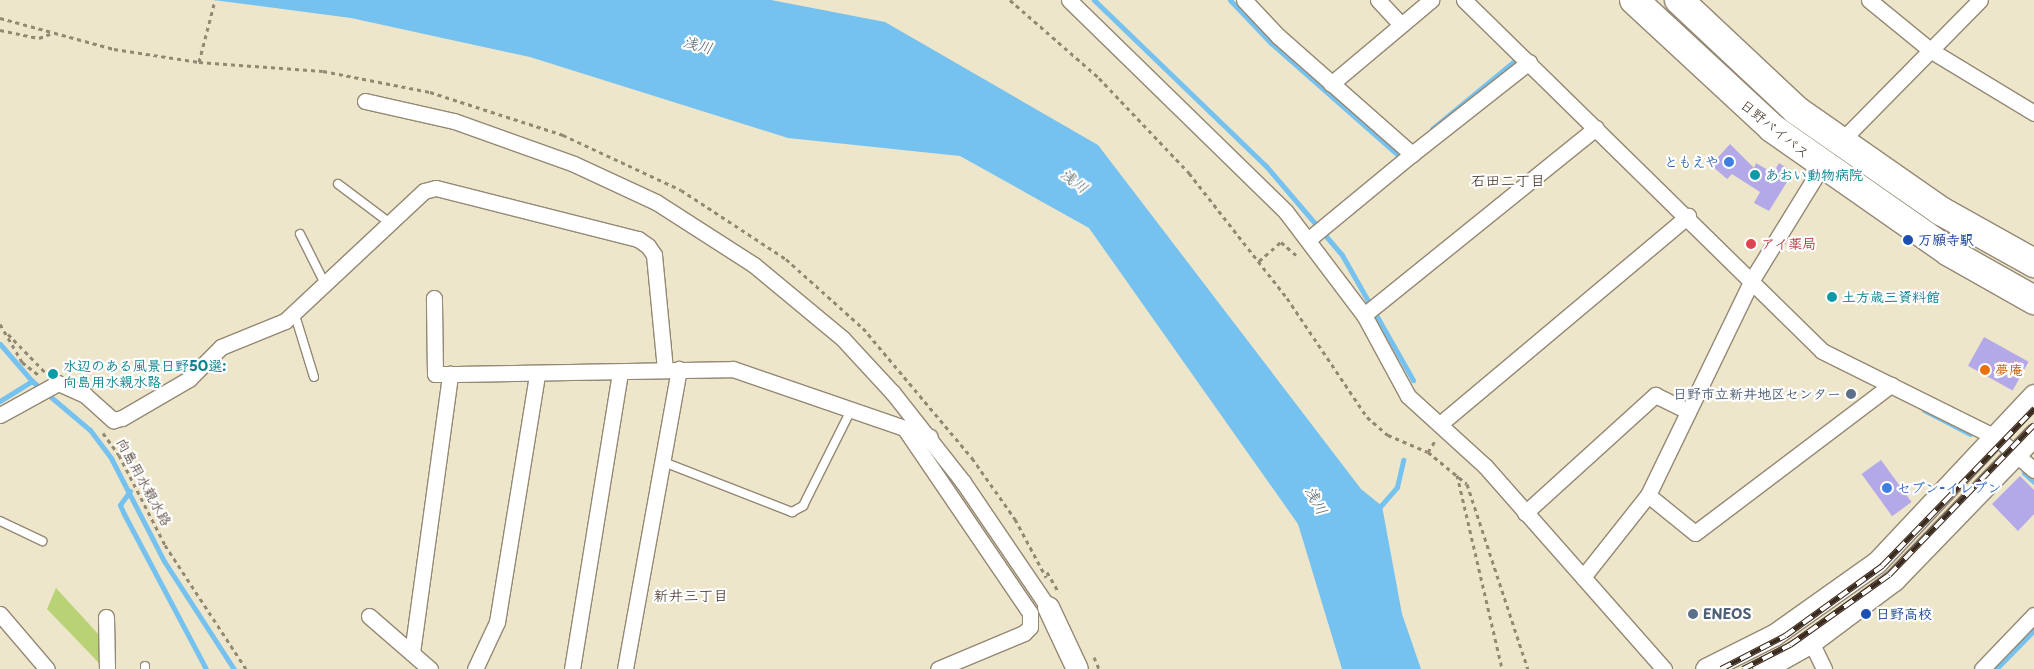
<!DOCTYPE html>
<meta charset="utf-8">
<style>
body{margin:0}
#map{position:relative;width:2034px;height:669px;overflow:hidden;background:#eee6ca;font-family:"Playpen Sans","Klee One",sans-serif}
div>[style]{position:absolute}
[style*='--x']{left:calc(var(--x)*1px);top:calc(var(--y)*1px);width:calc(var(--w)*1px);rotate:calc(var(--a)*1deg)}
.green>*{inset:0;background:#bad276}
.water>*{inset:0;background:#75c1ef}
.stream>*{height:5px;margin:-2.5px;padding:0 2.5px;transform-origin:2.5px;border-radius:2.5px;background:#75c1ef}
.building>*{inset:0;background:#b4a9e8;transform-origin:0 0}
.path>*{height:3px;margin-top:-1.5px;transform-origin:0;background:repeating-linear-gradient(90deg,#948874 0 4px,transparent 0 8px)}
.roads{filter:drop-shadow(1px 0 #948874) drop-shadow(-1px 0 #948874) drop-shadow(0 1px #948874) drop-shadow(0 -1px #948874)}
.lane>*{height:8px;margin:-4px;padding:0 4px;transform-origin:4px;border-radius:4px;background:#fff}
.street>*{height:15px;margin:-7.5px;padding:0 7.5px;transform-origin:7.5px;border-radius:7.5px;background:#fff}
.secondary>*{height:21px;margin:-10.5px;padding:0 10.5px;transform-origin:10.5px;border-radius:10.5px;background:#fff}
.highway>*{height:28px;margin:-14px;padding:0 14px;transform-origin:14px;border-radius:14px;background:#fff}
.rail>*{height:5.5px;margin-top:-2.75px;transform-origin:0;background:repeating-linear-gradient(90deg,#fff 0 11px,#3b2a1e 0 22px);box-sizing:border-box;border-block:1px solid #3b2a1e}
.dots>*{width:14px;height:14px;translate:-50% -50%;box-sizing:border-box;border:2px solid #fff;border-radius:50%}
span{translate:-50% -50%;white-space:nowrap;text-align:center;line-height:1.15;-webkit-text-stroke:4.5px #fff;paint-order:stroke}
.street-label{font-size:14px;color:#3b2a1e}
.shop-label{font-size:14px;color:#366cbe;font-weight:700}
.right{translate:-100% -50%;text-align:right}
.left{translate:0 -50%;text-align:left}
.culture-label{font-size:14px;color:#0d838f;font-weight:700}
.transit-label{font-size:14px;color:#164399;font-weight:700}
.health-label{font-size:14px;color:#be3a42;font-weight:700}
.food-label{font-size:14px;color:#c56008;font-weight:700}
.service-label{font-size:14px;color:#4e5e75;font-weight:700}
.water-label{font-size:15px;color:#4f5f67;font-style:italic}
.neighbourhood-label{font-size:15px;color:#3b2a1e}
</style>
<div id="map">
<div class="green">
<div style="clip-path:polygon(56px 588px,100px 636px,99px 663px,47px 609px)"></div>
</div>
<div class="water">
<div style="clip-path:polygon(213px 0,771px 0,885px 22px,1098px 145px,1361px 489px,1382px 506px,1402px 614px,1421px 669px,1342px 669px,1298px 524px,1089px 228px,960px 156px,788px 138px,530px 57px,351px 18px)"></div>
</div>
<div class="stream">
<div style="--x:1094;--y:0;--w:239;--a:44"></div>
<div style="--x:1266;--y:166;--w:117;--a:49.5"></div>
<div style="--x:1342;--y:255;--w:144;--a:60.4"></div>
<div style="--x:1230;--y:0;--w:59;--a:46.4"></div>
<div style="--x:1271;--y:43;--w:171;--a:41.4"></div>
<div style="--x:1432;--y:129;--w:105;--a:-39.6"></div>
<div style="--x:0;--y:344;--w:49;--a:49.1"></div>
<div style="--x:32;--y:381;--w:76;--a:40.2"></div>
<div style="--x:90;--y:430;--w:35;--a:53"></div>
<div style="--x:111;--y:458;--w:116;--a:62.8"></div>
<div style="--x:164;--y:561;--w:129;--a:57.1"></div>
<div style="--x:0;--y:401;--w:38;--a:-32"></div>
<div style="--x:1924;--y:410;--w:52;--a:27.6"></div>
<div style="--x:2024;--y:473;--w:13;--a:42"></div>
<div style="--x:130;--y:491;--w:17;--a:126"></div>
<div style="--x:120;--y:505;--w:10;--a:66"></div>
<div style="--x:124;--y:514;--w:175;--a:62.1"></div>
<div style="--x:1378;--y:509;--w:29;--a:-49"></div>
<div style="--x:1397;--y:487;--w:28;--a:-77"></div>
<div style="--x:1996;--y:669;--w:54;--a:-45.7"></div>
</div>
<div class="building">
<div style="clip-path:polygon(1730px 144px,1754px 168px,1756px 163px,1773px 173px,1779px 163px,1793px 172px,1769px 211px,1754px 203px,1760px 192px,1732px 174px,1727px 179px,1711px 165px)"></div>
<div style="left:1984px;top:337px;width:51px;height:33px;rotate:29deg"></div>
<div style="left:1881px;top:460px;width:52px;height:24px;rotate:54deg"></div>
<div style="clip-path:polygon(2020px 476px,2034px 490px,2034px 514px,2018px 531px,1992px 504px)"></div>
</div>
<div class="path">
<div style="--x:1010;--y:0;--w:118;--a:41.2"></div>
<div style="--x:1099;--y:78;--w:131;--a:46.5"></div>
<div style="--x:1189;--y:173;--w:159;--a:51.9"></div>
<div style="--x:1287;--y:298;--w:143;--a:56.1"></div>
<div style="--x:1367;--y:417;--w:28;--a:41"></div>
<div style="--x:1388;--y:435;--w:43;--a:23"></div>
<div style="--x:1428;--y:452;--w:50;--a:39.4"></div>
<div style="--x:1467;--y:484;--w:195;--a:71.8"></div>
<div style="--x:0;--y:18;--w:118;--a:15.2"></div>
<div style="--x:114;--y:49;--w:86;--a:8.7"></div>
<div style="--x:199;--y:62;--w:124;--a:4.2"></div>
<div style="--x:323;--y:71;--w:109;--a:11.1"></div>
<div style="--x:430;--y:92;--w:140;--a:17.9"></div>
<div style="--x:563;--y:135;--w:130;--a:25"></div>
<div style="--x:681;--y:190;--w:126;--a:33.3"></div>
<div style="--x:786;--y:259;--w:103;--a:41.9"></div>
<div style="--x:863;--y:328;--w:170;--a:50"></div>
<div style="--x:972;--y:458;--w:75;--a:54.8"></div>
<div style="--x:1015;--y:519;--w:66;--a:61.9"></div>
<div style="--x:0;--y:30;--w:40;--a:12"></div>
<div style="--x:39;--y:38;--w:12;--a:-20"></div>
<div style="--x:199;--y:62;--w:64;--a:-75.5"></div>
<div style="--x:1259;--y:261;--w:29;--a:-41"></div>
<div style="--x:1281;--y:242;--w:23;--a:41"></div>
<div style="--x:0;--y:324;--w:44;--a:59.9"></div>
<div style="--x:22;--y:362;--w:24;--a:38"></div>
<div style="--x:8;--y:334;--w:53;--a:45.8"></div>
<div style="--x:103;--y:433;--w:27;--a:54"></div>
<div style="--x:119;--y:455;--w:101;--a:62.9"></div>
<div style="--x:165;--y:545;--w:148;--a:56.8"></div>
<div style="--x:1428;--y:452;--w:13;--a:-58"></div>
<div style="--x:1457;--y:475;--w:199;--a:76.9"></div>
<div style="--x:1047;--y:572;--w:24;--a:60"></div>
<div style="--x:1094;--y:657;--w:13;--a:67"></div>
</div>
<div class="roads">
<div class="lane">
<div style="--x:338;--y:184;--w:65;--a:36.9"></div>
<div style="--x:300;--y:234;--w:54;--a:63.4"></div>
<div style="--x:294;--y:312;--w:68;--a:72.9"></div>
<div style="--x:661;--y:461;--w:141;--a:21.3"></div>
<div style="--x:792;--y:512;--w:13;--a:-29"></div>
<div style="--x:803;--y:506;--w:107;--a:-63.4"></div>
<div style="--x:0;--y:521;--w:47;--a:25.5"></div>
<div style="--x:145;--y:666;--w:3;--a:90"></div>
</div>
<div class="street">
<div style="--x:1069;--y:0;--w:303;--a:44.3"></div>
<div style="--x:1286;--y:212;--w:129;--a:52.9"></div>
<div style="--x:1364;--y:315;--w:92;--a:61.5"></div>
<div style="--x:1408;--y:396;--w:104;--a:42.3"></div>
<div style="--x:1485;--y:466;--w:271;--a:48.6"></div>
<div style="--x:1244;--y:0;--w:50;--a:46.6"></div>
<div style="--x:1278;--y:36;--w:179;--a:41.4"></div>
<div style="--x:1412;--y:154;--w:134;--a:140.5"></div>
<div style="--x:1378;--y:0;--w:34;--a:47"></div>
<div style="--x:1464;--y:0;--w:501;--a:44.43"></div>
<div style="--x:1822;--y:351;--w:195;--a:26.4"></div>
<div style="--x:1997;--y:438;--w:49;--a:40.9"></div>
<div style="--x:1869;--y:0;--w:79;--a:39.3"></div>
<div style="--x:1930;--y:50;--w:122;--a:31.2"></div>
<div style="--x:1331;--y:84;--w:131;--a:-40"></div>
<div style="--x:365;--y:101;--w:91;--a:12.7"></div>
<div style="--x:454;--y:121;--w:127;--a:19.7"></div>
<div style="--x:574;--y:164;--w:90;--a:24.9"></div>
<div style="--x:656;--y:202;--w:117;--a:32.7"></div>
<div style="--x:754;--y:265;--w:116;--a:39.7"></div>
<div style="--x:843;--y:339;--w:74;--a:47.2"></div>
<div style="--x:893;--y:393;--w:113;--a:51.8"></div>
<div style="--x:963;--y:482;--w:151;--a:55.8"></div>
<div style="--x:1840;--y:142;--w:199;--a:-45.4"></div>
<div style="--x:1412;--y:154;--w:149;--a:-38.2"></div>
<div style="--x:1364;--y:315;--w:298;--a:-38.9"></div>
<div style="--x:450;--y:374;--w:283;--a:-1"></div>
<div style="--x:733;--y:369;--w:208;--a:19"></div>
<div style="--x:0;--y:415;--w:66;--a:-28.9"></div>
<div style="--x:58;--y:383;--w:30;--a:24"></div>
<div style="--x:85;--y:395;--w:38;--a:42"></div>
<div style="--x:113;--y:420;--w:9;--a:-13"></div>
<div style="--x:122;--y:418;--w:78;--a:-30.2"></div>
<div style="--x:189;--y:379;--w:45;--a:-45"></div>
<div style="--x:221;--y:347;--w:69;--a:-22.1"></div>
<div style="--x:285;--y:321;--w:190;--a:-43.1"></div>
<div style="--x:424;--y:191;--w:12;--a:-14"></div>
<div style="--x:436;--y:188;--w:208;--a:14.2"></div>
<div style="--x:638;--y:239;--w:12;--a:35"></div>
<div style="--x:648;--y:246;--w:11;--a:56"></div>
<div style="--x:654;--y:255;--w:115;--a:84.5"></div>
<div style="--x:1440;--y:424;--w:324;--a:-40"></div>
<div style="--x:905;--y:429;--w:222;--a:55.8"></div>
<div style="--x:1030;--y:613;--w:14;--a:90"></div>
<div style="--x:1030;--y:627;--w:8;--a:135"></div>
<div style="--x:1024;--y:633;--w:93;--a:157.3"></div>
<div style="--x:1648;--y:495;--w:60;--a:39"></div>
<div style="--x:1695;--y:533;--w:246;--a:-37.1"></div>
<div style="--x:1525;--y:513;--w:176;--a:-42.2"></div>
<div style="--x:1655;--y:395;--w:37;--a:26"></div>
<div style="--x:1583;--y:577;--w:105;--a:-51.6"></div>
<div style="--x:1648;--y:495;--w:241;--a:-64.2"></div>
<div style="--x:1753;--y:278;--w:132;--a:-58.4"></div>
<div style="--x:0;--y:614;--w:72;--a:49.5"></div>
<div style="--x:369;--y:616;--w:81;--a:41"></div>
<div style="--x:106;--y:617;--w:52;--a:88.9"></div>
<div style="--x:1811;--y:642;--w:30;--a:64"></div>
<div style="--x:412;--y:653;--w:282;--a:-82.2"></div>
<div style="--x:450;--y:374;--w:15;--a:180"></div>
<div style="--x:435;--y:374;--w:76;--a:-90.8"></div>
<div style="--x:475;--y:669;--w:52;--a:-64.9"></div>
<div style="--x:497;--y:622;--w:250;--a:-80.8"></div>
<div style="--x:572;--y:669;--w:301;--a:-80.8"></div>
<div style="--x:625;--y:669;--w:305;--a:-79.8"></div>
<div style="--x:1982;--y:669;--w:75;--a:-46.1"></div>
</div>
<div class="secondary">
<div style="--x:1048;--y:607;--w:68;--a:64.9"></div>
<div style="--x:1706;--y:669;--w:76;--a:-26.6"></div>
<div style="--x:1774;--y:635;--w:126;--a:-35.3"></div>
<div style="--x:1877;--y:562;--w:229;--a:-46.8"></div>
<div style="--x:1763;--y:669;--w:55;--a:-29.4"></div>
<div style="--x:1811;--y:642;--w:104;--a:-36.8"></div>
<div style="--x:1894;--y:580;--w:202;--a:-46"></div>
</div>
<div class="highway">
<div style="--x:1634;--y:0;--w:188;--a:42.8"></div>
<div style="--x:1772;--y:128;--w:216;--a:35"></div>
<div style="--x:1949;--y:252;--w:98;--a:29.5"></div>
<div style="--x:1679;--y:0;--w:161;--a:43.2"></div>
<div style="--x:1796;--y:110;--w:177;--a:34.9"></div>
<div style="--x:1941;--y:211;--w:107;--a:29.2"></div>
</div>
</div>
<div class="rail">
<div style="--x:1721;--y:669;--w:72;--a:-27.3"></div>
<div style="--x:1785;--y:636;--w:120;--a:-35.8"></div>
<div style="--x:1882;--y:566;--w:219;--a:-45.9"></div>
<div style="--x:1743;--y:669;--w:53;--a:-27.1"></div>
<div style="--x:1790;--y:645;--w:121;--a:-35.3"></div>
<div style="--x:1889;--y:575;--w:209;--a:-46"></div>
</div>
<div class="dots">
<div style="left:1729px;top:162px;background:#3f7fe0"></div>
<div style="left:1755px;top:175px;background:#0f9aa8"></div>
<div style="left:1908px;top:240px;background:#1a4fb4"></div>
<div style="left:1751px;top:244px;background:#e0444e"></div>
<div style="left:1832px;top:297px;background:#0f9aa8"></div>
<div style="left:1985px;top:370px;background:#e8710a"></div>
<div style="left:53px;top:374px;background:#0f9aa8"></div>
<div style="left:1851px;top:394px;background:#5c6f8a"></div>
<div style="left:1887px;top:488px;background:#3f7fe0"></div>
<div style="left:1693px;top:614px;background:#5c6f8a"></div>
<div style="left:1866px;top:614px;background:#1a4fb4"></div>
</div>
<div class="street-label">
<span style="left:1775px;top:129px;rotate:39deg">日野バイパス</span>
<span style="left:144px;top:482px;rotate:61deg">向島用水親水路</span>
</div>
<div class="shop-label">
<span class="right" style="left:1719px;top:162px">ともえや</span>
<span class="left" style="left:1897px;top:488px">セブン-イレブン</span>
</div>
<div class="culture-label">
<span class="left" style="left:1765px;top:175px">あおい動物病院</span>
<span class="left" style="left:1842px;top:297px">土方歳三資料館</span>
<span class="left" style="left:63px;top:374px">水辺のある風景日野50選:<br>向島用水親水路</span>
</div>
<div class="transit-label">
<span class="left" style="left:1918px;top:240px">万願寺駅</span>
<span class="left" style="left:1876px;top:614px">日野高校</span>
</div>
<div class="health-label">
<span class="left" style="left:1761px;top:244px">アイ薬局</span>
</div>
<div class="food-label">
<span class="left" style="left:1995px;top:370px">夢庵</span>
</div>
<div class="service-label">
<span class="right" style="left:1841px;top:394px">日野市立新井地区センター</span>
<span class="left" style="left:1703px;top:614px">ENEOS</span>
</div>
<div class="water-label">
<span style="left:698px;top:44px;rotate:14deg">浅川</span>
<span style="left:1075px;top:180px;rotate:37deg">浅川</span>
<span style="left:1317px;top:500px;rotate:61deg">浅川</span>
</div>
<div class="neighbourhood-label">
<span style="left:1508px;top:180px">石田二丁目</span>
<span style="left:691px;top:595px">新井三丁目</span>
</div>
</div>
